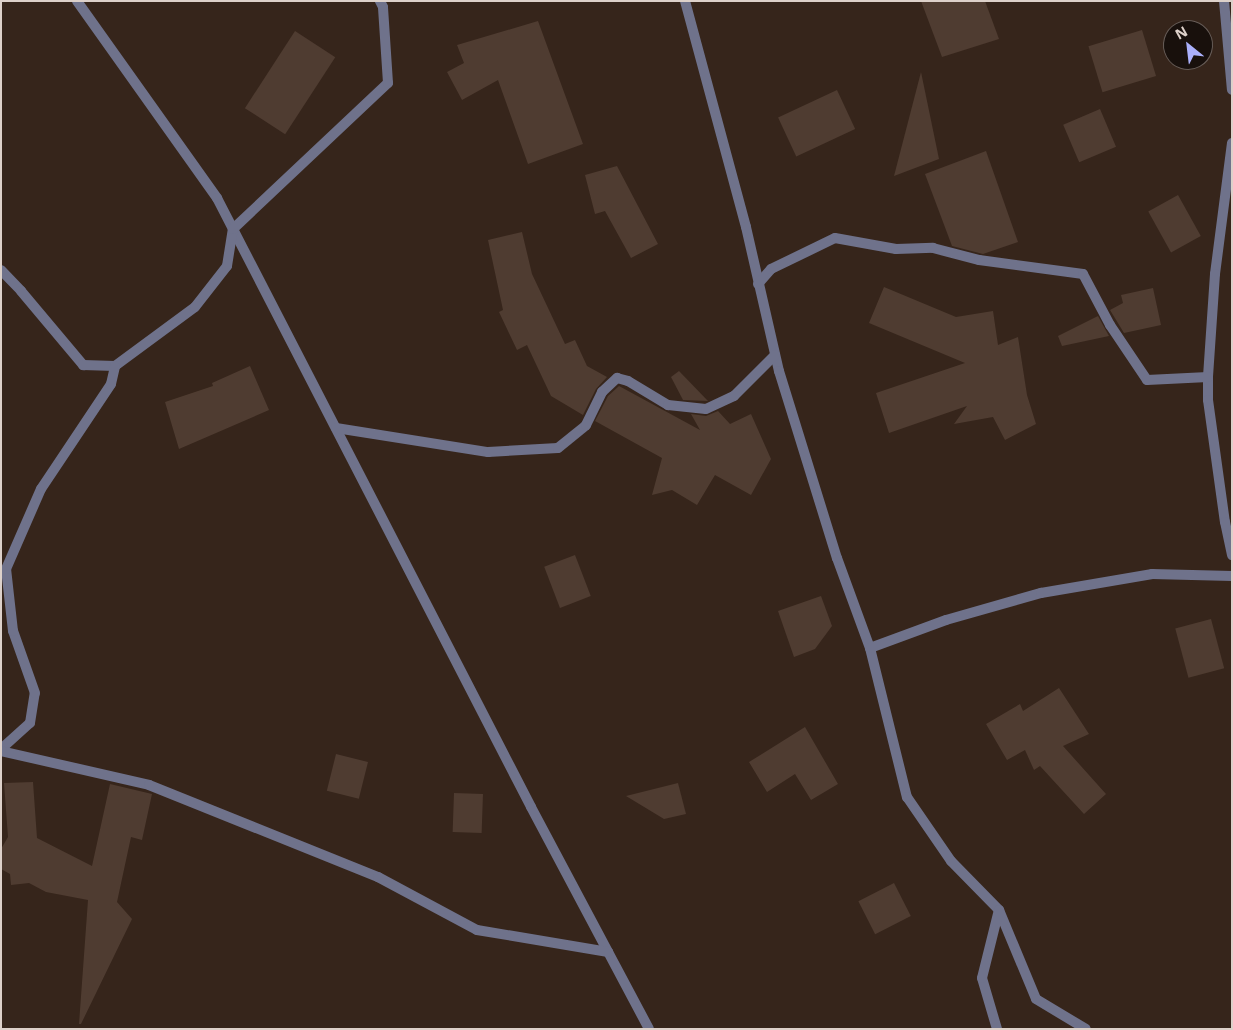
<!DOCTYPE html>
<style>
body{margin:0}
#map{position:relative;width:1233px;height:1030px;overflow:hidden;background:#36251b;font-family:"Noto Sans",sans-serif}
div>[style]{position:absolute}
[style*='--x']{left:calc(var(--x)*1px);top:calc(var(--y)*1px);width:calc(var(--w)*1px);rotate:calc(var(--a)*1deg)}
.building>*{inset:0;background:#4f3c31;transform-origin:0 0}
.street>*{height:10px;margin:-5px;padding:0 5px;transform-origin:5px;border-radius:5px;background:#6f728b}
span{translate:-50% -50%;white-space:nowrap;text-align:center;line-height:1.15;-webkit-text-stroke:4px #18100c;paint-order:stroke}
.frame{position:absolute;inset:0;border:2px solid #ddd1ca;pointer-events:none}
.north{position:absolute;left:1163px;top:20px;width:50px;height:50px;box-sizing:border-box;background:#18100c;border:1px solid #675d58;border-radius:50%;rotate:331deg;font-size:14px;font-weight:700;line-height:20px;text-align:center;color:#ddd1ca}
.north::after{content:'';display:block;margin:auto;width:18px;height:22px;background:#aab0fb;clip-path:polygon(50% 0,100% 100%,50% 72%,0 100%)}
</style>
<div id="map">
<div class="building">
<div style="clip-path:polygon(921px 1px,985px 1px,999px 39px,942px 57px)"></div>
<div style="clip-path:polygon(538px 21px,583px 144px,528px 164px,498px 80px,462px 100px,447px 72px,464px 63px,457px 45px)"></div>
<div style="left:1142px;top:30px;width:48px;height:56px;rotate:73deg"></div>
<div style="left:295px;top:31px;width:48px;height:92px;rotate:33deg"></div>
<div style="clip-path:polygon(921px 72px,939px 159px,894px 176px)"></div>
<div style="left:837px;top:90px;width:43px;height:65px;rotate:65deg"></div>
<div style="left:1100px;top:109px;width:41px;height:40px;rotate:67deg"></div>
<div style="clip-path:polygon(986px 151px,1018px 242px,983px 254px,952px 246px,925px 174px)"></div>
<div style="clip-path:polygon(617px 166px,658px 244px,631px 258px,605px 211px,595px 214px,585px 175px)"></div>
<div style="left:1178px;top:195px;width:47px;height:34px;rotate:61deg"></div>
<div style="clip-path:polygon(522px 232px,532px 274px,565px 344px,575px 340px,587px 366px,607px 377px,596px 389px,583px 415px,551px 396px,527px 345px,517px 350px,499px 312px,503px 310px,488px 240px)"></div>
<div style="clip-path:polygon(884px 287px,956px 317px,993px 311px,998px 345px,1018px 337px,1027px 395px,1036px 424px,1005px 440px,993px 417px,954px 424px,967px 406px,889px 433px,876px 393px,965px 363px,869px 323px)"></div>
<div style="clip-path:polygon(1153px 288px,1161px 325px,1124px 333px,1110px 310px,1123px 303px,1121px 295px)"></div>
<div style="clip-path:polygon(1098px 316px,1109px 336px,1062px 346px,1058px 336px)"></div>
<div style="clip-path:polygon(250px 366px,269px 410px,179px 449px,165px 402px,213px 386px,212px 383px)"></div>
<div style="clip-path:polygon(679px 371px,708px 401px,683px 400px,671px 377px)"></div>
<div style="clip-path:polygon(619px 386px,700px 430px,691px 414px,706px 416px,718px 411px,730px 424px,751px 414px,771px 459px,751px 495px,715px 475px,697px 505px,672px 490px,652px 495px,662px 458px,595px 421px,608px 396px)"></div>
<div style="left:575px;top:555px;width:44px;height:33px;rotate:69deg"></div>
<div style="clip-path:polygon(821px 596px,832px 626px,815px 649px,794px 657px,778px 611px)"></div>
<div style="left:1211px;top:619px;width:51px;height:37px;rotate:75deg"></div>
<div style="clip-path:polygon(1059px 688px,1089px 734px,1063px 746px,1106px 794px,1084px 814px,1040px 766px,1034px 770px,1025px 750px,1007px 760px,986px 724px,1020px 704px,1023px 711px)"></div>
<div style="clip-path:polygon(805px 727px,838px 784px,811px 800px,795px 774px,767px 792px,749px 762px)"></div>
<div style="left:336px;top:754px;width:33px;height:38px;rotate:14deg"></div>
<div style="clip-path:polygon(33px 782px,37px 838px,92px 866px,110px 784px,152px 794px,142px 840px,131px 837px,117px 902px,132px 919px,81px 1024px,79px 1024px,88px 900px,46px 892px,29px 883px,11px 885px,10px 874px,1px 869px,1px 849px,8px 837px,4px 783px)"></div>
<div style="clip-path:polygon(678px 783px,686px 814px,664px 819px,626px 796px)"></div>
<div style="left:454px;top:793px;width:29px;height:39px;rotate:2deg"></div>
<div style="left:894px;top:883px;width:37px;height:40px;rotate:63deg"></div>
</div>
<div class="street">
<div style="--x:77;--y:1;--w:242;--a:54.6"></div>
<div style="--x:217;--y:198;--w:685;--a:62.72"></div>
<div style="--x:531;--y:807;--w:251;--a:62"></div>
<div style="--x:685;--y:1;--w:234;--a:74.9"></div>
<div style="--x:746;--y:227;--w:148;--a:77.1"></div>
<div style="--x:779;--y:371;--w:196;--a:72.8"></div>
<div style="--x:837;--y:558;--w:96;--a:69.9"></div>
<div style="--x:870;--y:648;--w:154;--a:76.1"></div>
<div style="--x:907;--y:797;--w:78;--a:55.5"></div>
<div style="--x:951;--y:861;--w:69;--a:45.6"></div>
<div style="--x:999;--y:910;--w:96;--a:67.4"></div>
<div style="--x:1036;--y:999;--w:58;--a:31"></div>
<div style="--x:1224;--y:1;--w:89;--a:84.9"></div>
<div style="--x:1232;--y:143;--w:132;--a:97.4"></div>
<div style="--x:1215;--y:274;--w:103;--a:93.9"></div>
<div style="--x:1208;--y:377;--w:23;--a:90"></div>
<div style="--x:1208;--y:400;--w:123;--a:82.1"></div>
<div style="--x:1225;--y:522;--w:34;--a:78"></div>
<div style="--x:1;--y:270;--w:29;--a:46"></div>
<div style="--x:21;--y:291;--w:97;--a:50"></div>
<div style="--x:83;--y:365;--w:32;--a:2"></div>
<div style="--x:115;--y:366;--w:99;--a:-36.4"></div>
<div style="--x:195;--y:307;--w:52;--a:-52"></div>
<div style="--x:227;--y:266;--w:37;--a:-81"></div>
<div style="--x:233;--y:229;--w:213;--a:-43.3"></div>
<div style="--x:388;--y:83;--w:76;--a:-93.8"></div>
<div style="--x:383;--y:7;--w:7;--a:-117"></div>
<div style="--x:758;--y:284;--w:20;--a:-49"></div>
<div style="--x:771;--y:269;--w:71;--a:-25.8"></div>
<div style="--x:835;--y:238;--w:62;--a:10.2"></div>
<div style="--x:896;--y:249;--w:37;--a:-2"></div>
<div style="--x:933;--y:248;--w:48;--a:14.6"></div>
<div style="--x:979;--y:260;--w:105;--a:7.7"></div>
<div style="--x:1083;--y:274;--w:58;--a:62.1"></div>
<div style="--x:1110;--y:325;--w:66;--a:56.1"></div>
<div style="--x:1147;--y:380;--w:61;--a:-2.8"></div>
<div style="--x:336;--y:428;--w:154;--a:9"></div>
<div style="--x:488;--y:452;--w:70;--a:-3.3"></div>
<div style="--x:558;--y:448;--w:36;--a:-39"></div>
<div style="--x:586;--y:425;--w:37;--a:-64"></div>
<div style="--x:602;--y:392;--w:21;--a:-43"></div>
<div style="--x:617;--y:378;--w:11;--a:15"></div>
<div style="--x:628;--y:381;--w:47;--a:31"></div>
<div style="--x:668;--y:405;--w:38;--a:6"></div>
<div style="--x:706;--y:409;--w:31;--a:-25"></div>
<div style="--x:734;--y:396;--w:58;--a:-45"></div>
<div style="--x:870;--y:648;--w:81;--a:-20.2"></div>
<div style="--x:946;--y:620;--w:99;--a:-15.9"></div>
<div style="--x:1041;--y:593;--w:113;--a:-9.7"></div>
<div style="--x:1152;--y:574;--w:80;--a:1.4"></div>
<div style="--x:1;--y:749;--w:39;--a:-42"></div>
<div style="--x:30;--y:723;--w:30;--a:-81"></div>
<div style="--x:35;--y:693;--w:66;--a:-109.5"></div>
<div style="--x:13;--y:631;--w:62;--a:-96.4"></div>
<div style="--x:6;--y:569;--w:87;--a:-66.4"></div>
<div style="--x:41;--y:489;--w:126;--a:-56.3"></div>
<div style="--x:111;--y:384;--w:18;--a:-77"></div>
<div style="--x:1;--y:751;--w:152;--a:12.9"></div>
<div style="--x:149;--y:785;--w:247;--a:21.9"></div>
<div style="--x:378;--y:877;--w:112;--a:28.2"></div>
<div style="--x:477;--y:930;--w:133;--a:9.5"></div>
<div style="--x:997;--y:1029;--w:53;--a:-106.4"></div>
<div style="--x:982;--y:978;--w:70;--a:-76"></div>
</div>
<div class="frame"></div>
<div class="north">N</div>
</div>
